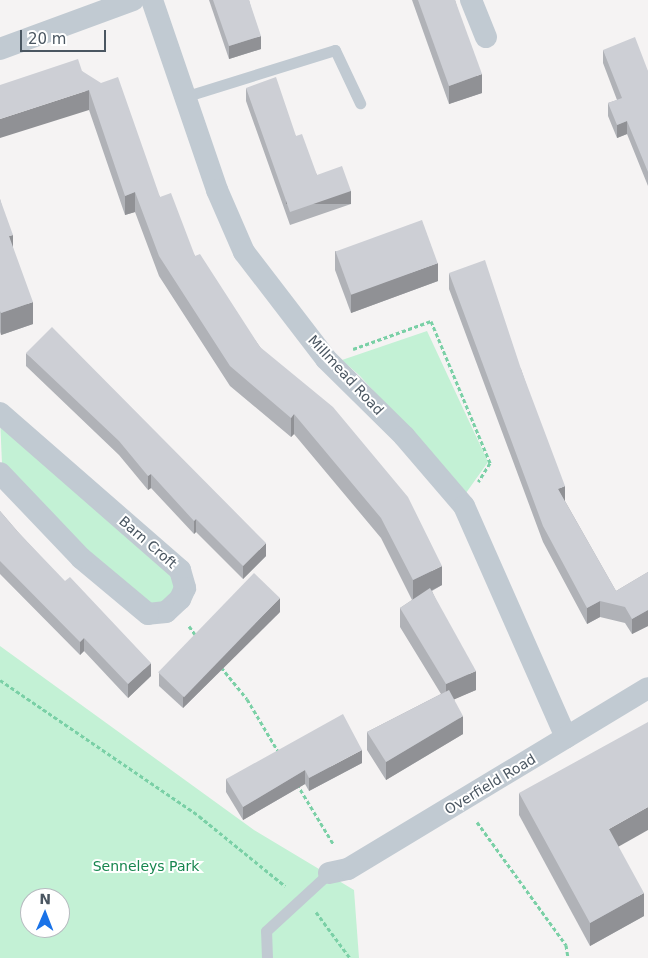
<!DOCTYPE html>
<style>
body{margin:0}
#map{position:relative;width:648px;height:958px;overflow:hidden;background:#f5f3f3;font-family:"DejaVu Sans",sans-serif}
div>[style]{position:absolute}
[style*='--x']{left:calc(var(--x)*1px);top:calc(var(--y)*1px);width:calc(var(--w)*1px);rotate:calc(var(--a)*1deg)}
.green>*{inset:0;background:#c3f1d5}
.path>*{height:3px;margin-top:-1.5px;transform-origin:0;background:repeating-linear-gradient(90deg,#7ad0a6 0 4px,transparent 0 6.5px)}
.service>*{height:11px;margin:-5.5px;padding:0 5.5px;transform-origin:5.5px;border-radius:5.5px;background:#c1cad2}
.minor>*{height:22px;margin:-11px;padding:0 11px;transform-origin:11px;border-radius:11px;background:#c1cad2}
.wall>*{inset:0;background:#b0b2b7}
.shaded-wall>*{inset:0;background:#909195;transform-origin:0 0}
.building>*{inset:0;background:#cdcfd5;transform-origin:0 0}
span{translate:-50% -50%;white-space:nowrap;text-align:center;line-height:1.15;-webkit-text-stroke:4px #fff;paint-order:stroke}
.street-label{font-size:14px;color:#4a5661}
.park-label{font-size:14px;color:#17864f}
.north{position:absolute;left:20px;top:888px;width:50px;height:50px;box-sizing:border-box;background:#fff;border:1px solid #b7bbc0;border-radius:50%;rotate:1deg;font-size:14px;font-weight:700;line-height:20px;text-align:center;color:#4a5661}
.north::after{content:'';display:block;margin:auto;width:18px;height:22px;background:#1a73e8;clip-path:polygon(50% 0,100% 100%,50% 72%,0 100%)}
.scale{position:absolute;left:20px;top:30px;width:86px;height:22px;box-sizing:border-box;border:2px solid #4a5661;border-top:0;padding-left:6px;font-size:15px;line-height:18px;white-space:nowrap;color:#4a5661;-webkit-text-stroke:4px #fff;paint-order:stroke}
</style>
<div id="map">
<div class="green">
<div style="clip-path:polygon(427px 331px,488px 462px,466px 493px,360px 376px,342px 360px)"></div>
<div style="clip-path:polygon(0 417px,161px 558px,180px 588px,165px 611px,147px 610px,2px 464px)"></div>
<div style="clip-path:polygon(evenodd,0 646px,254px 830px,354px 890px,359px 958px,0 958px,0 646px,30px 898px,60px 898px,60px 928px,30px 928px,30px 898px)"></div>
</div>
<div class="path">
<div style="--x:353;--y:349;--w:83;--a:-19.7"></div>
<div style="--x:431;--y:321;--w:154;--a:67.4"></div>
<div style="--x:490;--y:463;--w:22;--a:122"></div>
<div style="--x:189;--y:626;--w:14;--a:54"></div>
<div style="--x:221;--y:667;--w:41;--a:50.9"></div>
<div style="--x:247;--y:699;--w:63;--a:59.3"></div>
<div style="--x:0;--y:680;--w:241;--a:34.3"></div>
<div style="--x:199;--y:816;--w:111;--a:39.1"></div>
<div style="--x:297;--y:784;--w:71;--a:58.8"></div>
<div style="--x:477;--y:822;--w:152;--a:54.1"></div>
<div style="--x:566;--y:945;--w:13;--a:81"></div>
<div style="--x:316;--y:912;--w:57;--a:53.5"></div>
</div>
<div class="service">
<div style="--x:184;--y:97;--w:158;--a:-17.3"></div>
<div style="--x:335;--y:50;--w:59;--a:64.7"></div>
<div style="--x:267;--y:958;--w:27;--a:-92"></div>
<div style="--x:266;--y:931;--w:86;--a:-42.6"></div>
</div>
<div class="minor">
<div style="--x:152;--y:0;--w:201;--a:71.1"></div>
<div style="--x:217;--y:190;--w:68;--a:66.5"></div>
<div style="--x:244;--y:252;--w:135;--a:52.5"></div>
<div style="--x:326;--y:359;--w:110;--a:44.6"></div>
<div style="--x:404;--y:436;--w:92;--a:49.4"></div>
<div style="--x:464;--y:506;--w:253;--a:66.2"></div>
<div style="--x:471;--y:0;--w:40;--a:68"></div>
<div style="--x:0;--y:49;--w:142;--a:-20.2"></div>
<div style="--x:0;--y:413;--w:239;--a:41.1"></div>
<div style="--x:180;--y:570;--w:19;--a:74"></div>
<div style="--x:185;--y:588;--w:12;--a:114"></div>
<div style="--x:180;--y:599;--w:19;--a:137"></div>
<div style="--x:166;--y:612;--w:18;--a:174"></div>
<div style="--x:148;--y:614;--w:87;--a:-140.1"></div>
<div style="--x:81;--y:558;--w:117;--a:-133.6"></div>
<div style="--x:329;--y:873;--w:19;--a:-12"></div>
<div style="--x:348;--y:869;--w:350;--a:-31.1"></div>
</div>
<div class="wall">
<div style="clip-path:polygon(209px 0,249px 0,261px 49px,229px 59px)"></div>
<div style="clip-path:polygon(412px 0,455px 0,482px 93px,449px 104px)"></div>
<div style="clip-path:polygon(603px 50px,648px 71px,648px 186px,627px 134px,617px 138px,608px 116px,608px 103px,617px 100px,603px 63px)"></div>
<div style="clip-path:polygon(82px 71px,160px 197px,195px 256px,260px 347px,442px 585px,432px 591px,476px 690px,454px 699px,463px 734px,386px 780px,367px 750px,367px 732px,441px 694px,400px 627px,400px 608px,412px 600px,381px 538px,294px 434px,291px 437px,230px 386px,159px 276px,135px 212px,125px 215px,89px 110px)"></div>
<div style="clip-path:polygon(246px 88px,296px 136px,317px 175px,351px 204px,290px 225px,246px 101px)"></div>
<div style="clip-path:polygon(0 199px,33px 324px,1px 335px,0 332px)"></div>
<div style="clip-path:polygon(335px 251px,438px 281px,351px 313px,335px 270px)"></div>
<div style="clip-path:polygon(449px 273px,521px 369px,565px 501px,616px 591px,648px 572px,648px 626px,632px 634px,625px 623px,600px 617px,587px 624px,543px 542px,449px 289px)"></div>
<div style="clip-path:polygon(26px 353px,266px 556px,243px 579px,196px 532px,194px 534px,151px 488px,148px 490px,119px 455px,26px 366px)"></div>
<div style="clip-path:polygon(0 511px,18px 532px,151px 676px,128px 698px,84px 651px,80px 655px,0 574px)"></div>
<div style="clip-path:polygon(280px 612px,183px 708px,159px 686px,159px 673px)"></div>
<div style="clip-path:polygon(362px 763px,309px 791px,305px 784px,243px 820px,226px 792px,226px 779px)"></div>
<div style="clip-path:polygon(519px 793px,618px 846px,644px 916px,590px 946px,519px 815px)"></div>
</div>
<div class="shaded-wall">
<div style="clip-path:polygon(261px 36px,261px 49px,229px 59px,229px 46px)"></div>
<div style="clip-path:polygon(482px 74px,482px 93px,449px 104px,449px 86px)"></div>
<div style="clip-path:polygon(89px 90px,89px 110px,0 138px,0 119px)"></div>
<div style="clip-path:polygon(627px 121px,627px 134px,617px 138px,617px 125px)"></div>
<div style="left:351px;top:191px;width:13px;height:65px;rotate:90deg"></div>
<div style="clip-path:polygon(135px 192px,135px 212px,125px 215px,125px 196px)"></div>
<div style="clip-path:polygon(13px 235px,13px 257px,9px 236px)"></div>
<div style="clip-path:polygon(438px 263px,438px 281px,351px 313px,351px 294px)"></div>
<div style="clip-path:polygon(33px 302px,33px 324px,1px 335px,1px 313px)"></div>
<div style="clip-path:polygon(294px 414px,294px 434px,291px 437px,291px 418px)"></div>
<div style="clip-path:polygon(151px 474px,151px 488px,148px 490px,148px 476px)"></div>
<div style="clip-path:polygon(565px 486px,565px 502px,558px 489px)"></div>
<div style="clip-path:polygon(196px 519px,196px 532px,194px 534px,194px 521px)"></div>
<div style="clip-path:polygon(266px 543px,266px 556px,243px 579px,243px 566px)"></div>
<div style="clip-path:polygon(442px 566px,442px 585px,413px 600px,413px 580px)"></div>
<div style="clip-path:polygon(280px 598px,280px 612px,183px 708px,183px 695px)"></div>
<div style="clip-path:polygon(600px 601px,600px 617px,587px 624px,587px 608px)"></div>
<div style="clip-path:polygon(648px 610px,648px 626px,632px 634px,632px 619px)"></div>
<div style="clip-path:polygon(84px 638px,84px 651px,80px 655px,80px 642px)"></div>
<div style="clip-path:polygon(151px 663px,151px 676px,128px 698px,128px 684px)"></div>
<div style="clip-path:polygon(476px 671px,476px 690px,446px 703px,446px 684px)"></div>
<div style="clip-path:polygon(463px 716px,463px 734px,386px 780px,386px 762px)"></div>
<div style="clip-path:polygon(362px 750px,362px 763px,309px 791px,309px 778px)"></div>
<div style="clip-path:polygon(305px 770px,305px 784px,243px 820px,243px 807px)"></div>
<div style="clip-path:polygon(648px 807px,648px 830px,609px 852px,609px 829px)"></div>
<div style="clip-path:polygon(644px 893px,644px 916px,590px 946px,590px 923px)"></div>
</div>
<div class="building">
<div style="clip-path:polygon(213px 0,249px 0,261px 36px,229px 46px)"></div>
<div style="clip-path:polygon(418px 0,455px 0,482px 74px,449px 86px)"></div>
<div style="clip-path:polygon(635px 37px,648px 71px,648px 172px,627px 121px,617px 125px,608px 103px,622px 98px,603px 50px)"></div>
<div style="clip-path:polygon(78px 59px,82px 71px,101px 83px,118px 77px,160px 197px,171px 193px,195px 256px,200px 254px,260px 347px,333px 407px,408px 497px,442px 566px,413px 580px,381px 518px,294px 414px,291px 418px,230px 366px,159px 256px,135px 192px,125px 196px,89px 90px,0 119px,0 85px)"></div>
<div style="clip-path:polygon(276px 77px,296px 136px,302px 134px,317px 175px,342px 166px,351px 191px,290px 212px,246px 88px)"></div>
<div style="clip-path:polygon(0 199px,13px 235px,9px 236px,33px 302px,1px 313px,0 311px)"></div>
<div style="left:422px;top:220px;width:46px;height:92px;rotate:70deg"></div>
<div style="clip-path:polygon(485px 260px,521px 369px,565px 486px,558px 489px,616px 591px,648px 572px,648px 610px,632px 619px,625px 607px,600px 601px,587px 608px,543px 526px,449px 273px)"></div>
<div style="clip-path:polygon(52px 327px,266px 543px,243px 566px,196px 519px,194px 521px,151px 474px,148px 476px,119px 441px,26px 353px)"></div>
<div style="clip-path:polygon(0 511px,18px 532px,65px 581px,70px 577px,151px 663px,128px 684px,84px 638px,80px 642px,0 561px)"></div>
<div style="left:254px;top:573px;width:36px;height:138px;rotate:44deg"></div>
<div style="clip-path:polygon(430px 588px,476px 671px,446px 684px,400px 608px)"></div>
<div style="clip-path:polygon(449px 690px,463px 716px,386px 762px,367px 732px)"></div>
<div style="clip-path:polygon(343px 714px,362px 750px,309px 778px,305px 770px,243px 807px,226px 779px)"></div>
<div style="clip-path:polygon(648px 722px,648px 807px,609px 829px,644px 893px,590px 923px,519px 793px)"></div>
</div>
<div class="street-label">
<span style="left:346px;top:375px;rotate:47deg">Millmead Road</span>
<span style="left:148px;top:542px;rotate:41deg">Barn Croft</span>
<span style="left:490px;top:784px;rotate:-31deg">Overfield Road</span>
</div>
<div class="park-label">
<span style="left:146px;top:866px">Senneleys Park</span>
</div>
<div class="north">N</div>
<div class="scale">20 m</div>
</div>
